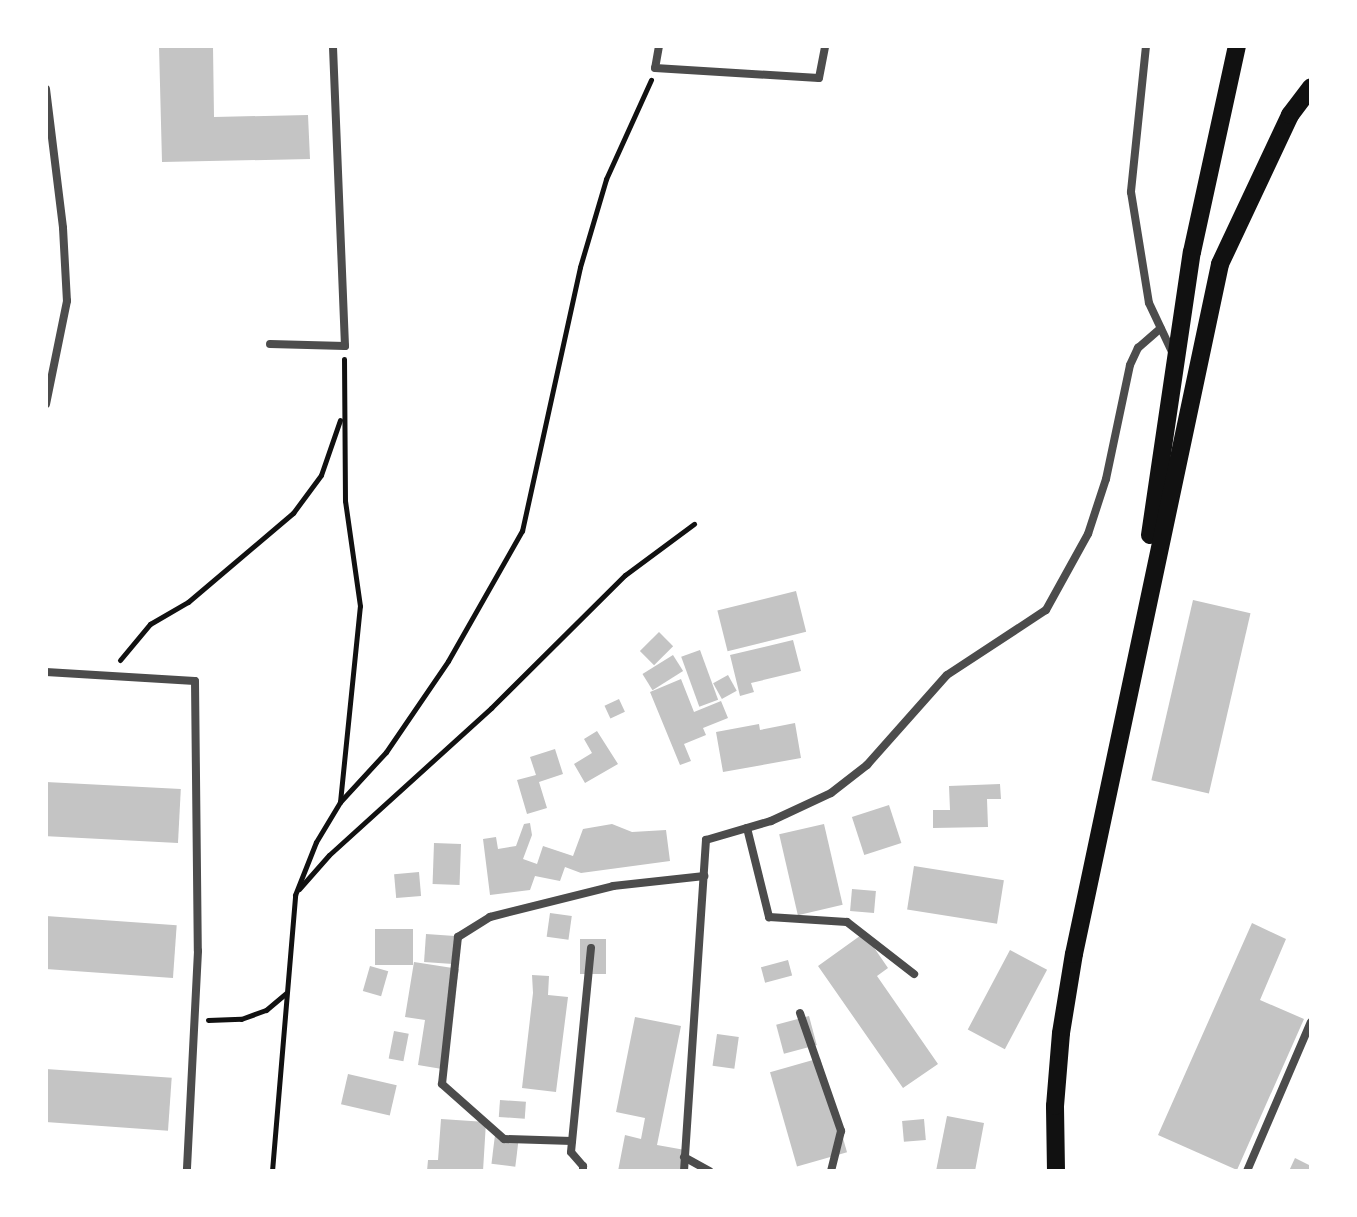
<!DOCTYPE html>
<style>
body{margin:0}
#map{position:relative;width:1357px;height:1217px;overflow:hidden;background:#fff;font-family:Mulish,sans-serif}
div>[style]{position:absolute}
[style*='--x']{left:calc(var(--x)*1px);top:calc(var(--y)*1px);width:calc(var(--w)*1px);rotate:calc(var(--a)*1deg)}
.building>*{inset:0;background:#c4c4c4;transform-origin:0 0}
.path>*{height:5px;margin:-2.5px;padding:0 2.5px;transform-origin:2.5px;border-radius:2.5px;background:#111}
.minor>*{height:8px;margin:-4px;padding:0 4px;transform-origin:4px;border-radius:4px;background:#4c4c4c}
.primary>*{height:18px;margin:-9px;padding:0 9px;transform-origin:9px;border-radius:9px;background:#111}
span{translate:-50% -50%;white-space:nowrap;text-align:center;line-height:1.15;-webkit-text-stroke:7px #fff;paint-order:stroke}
.frame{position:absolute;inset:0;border:48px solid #fff;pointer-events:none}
</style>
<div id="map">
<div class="building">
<div style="clip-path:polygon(159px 46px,213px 46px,214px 117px,308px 115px,310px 159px,162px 162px)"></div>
<div style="left:796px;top:591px;width:42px;height:81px;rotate:76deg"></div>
<div style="left:1193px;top:600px;width:59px;height:185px;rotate:13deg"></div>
<div style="left:659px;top:632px;width:20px;height:27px;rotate:45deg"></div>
<div style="clip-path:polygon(793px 640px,801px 671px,751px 683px,754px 692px,740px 696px,730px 655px)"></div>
<div style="left:700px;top:650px;width:53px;height:20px;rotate:70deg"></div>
<div style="left:673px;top:655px;width:19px;height:36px;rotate:58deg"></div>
<div style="left:728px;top:675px;width:18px;height:17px;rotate:61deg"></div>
<div style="clip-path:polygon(681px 679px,694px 712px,721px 701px,728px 718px,703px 728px,706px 735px,684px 744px,691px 761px,680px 765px,650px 692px)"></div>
<div style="left:619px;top:699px;width:14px;height:16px;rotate:65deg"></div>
<div style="clip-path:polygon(795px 723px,801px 758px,723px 772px,716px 732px,759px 724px,760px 730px)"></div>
<div style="clip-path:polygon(597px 731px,618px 764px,585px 783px,574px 764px,592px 753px,584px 739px)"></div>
<div style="clip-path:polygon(555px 749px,563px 774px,539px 782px,547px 808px,527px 814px,517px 780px,536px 775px,530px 757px)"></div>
<div style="left:46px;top:782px;width:135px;height:54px;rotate:3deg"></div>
<div style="clip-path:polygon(1000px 784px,1001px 799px,987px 799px,988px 827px,933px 828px,933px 810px,950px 810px,949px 786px)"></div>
<div style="left:889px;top:805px;width:40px;height:39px;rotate:72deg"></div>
<div style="clip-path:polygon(530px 823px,532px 835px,523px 859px,537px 864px,543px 846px,573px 856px,583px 829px,612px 824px,632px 832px,666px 830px,670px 861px,581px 873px,565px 867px,560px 881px,535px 876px,530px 890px,490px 895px,483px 839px,496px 837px,498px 849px,516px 846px,524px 824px)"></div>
<div style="left:824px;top:824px;width:83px;height:46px;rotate:77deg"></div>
<div style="left:434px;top:843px;width:27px;height:41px;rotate:2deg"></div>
<div style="left:914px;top:866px;width:91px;height:44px;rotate:9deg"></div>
<div style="left:419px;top:872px;width:24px;height:25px;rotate:85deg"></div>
<div style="left:852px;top:889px;width:24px;height:22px;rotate:5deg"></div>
<div style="left:550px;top:913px;width:22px;height:24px;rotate:8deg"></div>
<div style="left:46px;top:916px;width:131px;height:53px;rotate:4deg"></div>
<div style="clip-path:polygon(1252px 923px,1286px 939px,1260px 1000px,1304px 1019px,1237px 1170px,1158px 1135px)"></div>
<div style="left:375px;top:929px;width:38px;height:36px"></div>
<div style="clip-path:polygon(864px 933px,888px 968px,877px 976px,938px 1064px,903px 1088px,818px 966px)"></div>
<div style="left:426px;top:934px;width:29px;height:28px;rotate:4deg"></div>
<div style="left:606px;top:939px;width:35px;height:26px;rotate:90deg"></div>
<div style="left:1010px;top:950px;width:42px;height:90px;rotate:28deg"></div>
<div style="left:788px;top:960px;width:16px;height:28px;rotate:75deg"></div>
<div style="clip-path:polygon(414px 962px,459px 969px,442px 1069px,418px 1065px,425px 1020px,405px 1017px)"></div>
<div style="left:370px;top:966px;width:19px;height:26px;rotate:16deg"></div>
<div style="clip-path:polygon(532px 975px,549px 976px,548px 995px,568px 997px,556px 1092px,522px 1088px,533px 993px)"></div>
<div style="left:809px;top:1016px;width:30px;height:34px;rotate:75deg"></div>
<div style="clip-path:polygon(635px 1017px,681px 1026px,657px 1145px,685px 1150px,681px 1171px,618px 1171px,625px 1135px,641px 1139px,645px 1118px,616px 1112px)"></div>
<div style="left:394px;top:1031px;width:15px;height:28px;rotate:11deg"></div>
<div style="left:717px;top:1034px;width:22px;height:32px;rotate:8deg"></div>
<div style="left:820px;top:1058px;width:98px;height:52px;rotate:74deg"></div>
<div style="left:46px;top:1069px;width:126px;height:53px;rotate:4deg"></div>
<div style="left:348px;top:1074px;width:50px;height:31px;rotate:13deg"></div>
<div style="left:500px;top:1100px;width:26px;height:17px;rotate:4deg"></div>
<div style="clip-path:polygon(947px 1116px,984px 1123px,975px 1171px,936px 1171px)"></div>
<div style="clip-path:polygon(441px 1119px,486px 1122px,483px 1171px,427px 1171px,428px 1160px,438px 1160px)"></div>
<div style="left:924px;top:1119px;width:21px;height:22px;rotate:85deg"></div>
<div style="left:495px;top:1135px;width:24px;height:29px;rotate:7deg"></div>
<div style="clip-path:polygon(1295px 1158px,1311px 1166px,1311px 1171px,1289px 1171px)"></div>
</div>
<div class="path">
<div style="--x:120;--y:660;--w:47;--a:-50.2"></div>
<div style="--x:150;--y:624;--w:44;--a:-30.1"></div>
<div style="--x:188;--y:602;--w:138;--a:-40.3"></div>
<div style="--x:293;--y:513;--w:47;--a:-53.6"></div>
<div style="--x:321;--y:475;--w:58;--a:-70.9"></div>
<div style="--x:340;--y:802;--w:197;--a:-84.2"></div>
<div style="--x:360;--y:606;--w:106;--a:-98.1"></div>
<div style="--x:345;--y:501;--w:142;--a:-90.4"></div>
<div style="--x:299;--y:889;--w:45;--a:-48.6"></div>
<div style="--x:329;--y:855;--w:219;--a:-42.2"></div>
<div style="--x:491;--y:708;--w:189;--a:-44.8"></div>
<div style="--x:625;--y:575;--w:86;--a:-36.5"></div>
<div style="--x:208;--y:1020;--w:33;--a:-2"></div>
<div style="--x:241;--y:1019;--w:27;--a:-20"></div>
<div style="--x:266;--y:1010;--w:26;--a:-40"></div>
<div style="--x:272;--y:1171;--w:277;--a:-85.2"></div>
<div style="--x:295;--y:895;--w:57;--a:-68.4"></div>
<div style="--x:316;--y:842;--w:47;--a:-59"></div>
<div style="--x:340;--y:802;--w:68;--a:-47.4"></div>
<div style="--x:386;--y:752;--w:110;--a:-55.7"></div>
<div style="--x:448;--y:661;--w:150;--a:-60.4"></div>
<div style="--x:522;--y:531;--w:270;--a:-77.6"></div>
<div style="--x:580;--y:267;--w:92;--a:-73.5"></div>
<div style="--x:606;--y:179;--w:109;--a:-65.6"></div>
</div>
<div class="minor">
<div style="--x:659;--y:46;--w:22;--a:100"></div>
<div style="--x:655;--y:68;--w:164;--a:3.5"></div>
<div style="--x:819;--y:78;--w:33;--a:-79"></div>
<div style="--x:1146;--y:46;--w:147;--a:95.9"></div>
<div style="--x:1131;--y:192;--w:112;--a:80.8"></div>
<div style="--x:1149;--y:303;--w:56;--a:64.8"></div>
<div style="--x:46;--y:89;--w:140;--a:83"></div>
<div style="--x:63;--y:228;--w:73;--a:86.9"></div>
<div style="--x:67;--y:301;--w:105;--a:101.5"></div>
<div style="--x:270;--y:344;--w:75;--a:1.5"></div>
<div style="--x:345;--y:346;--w:300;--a:-92.3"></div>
<div style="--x:46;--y:672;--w:149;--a:3.5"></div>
<div style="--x:195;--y:681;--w:270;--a:89.4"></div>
<div style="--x:198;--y:951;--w:220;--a:92.9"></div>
<div style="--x:747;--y:828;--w:92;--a:76.1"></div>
<div style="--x:769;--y:917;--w:78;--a:3.7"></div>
<div style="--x:847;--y:922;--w:85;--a:37.8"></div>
<div style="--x:800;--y:1013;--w:125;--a:70.8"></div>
<div style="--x:841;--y:1131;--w:41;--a:104"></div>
<div style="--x:572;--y:1141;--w:68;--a:-178.3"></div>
<div style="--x:504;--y:1139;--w:83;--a:-138.4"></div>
<div style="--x:442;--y:1084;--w:148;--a:-83.8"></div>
<div style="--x:458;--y:937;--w:38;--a:-32"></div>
<div style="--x:490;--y:917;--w:127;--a:-14.1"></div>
<div style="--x:613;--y:886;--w:92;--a:-6.3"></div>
<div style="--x:684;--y:1157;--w:29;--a:29"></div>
<div style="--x:583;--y:1171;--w:5;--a:-90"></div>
<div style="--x:583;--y:1166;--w:18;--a:-131"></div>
<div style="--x:571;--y:1152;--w:205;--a:-84.4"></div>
<div style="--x:684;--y:1171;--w:332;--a:-86.2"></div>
<div style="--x:706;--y:840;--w:68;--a:-16.3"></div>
<div style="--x:771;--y:821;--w:66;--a:-25"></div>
<div style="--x:831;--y:793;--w:46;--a:-37.9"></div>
<div style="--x:867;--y:765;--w:120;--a:-48.4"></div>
<div style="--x:947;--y:675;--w:118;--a:-33.3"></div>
<div style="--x:1046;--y:610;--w:87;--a:-61.1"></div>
<div style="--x:1088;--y:534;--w:58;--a:-71.9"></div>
<div style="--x:1106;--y:479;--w:116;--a:-78.1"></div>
<div style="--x:1130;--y:365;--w:19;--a:-65"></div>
<div style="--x:1138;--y:348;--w:30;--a:-41"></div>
<div style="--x:1247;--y:1171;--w:162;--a:-66.8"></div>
</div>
<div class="primary">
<div style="--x:1150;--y:535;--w:286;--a:-81.6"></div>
<div style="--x:1192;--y:252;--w:211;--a:-77.7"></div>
<div style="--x:1056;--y:1171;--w:65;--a:-90.9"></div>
<div style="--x:1055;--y:1106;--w:73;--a:-85.3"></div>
<div style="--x:1061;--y:1033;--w:80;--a:-80.7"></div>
<div style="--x:1074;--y:954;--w:705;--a:-78.05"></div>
<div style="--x:1220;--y:264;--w:165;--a:-64.8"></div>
<div style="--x:1290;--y:115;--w:35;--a:-53"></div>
</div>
<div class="frame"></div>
</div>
